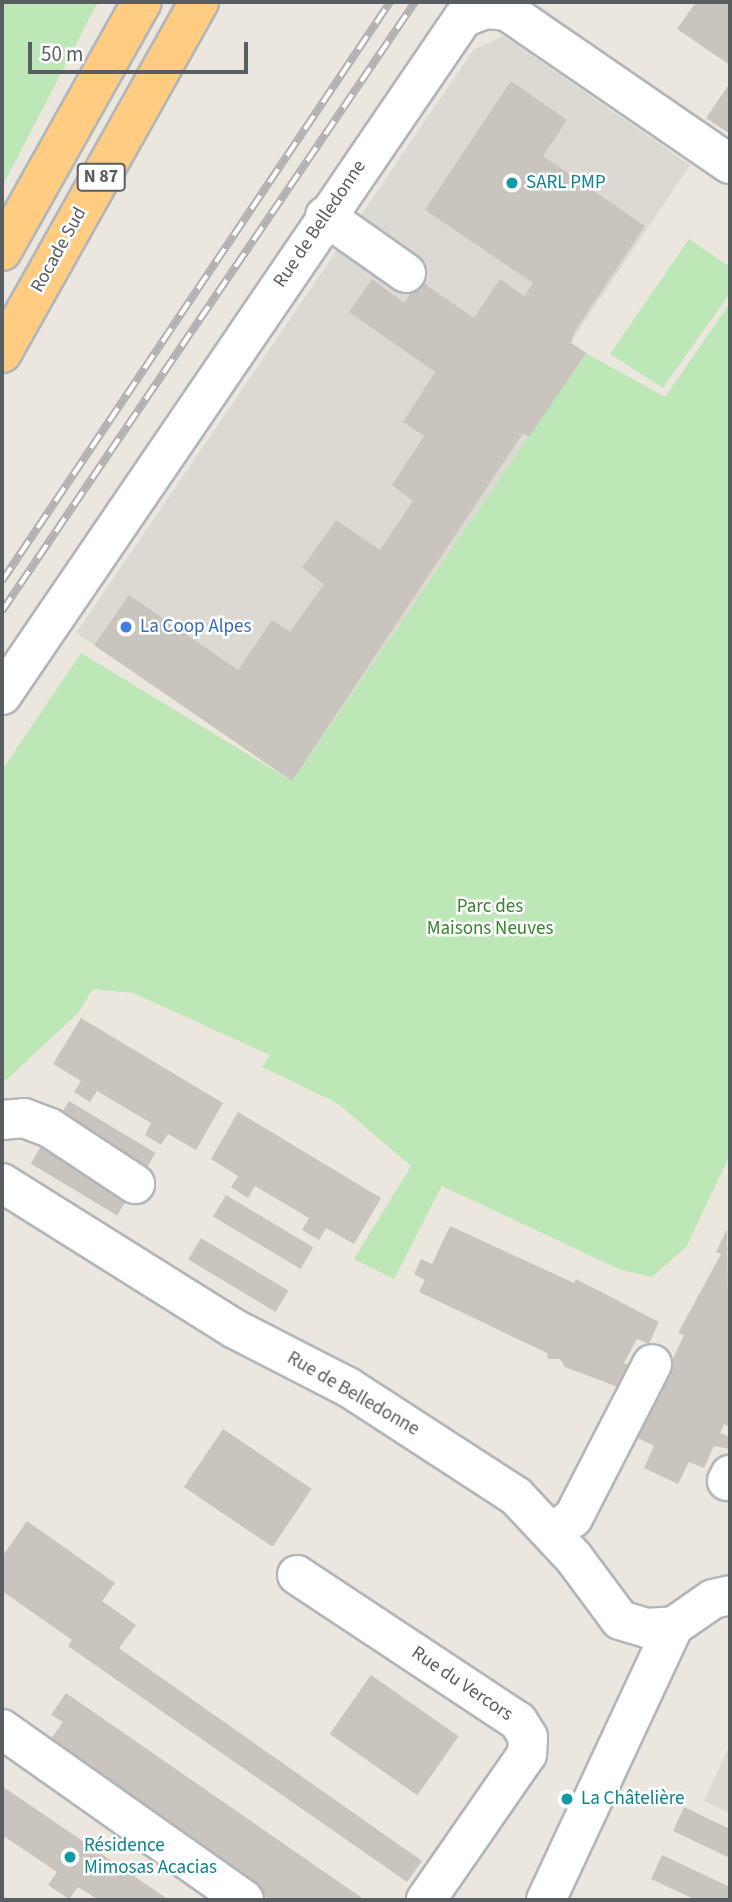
<!DOCTYPE html>
<meta charset="utf-8">
<style>
body{margin:0}
#map{position:relative;width:732px;height:1902px;overflow:hidden;background:#ece7de;font-family:"Source Sans 3",sans-serif}
div>[style]{position:absolute}
[style*='--x']{left:calc(var(--x)*1px);top:calc(var(--y)*1px);width:calc(var(--w)*1px);rotate:calc(var(--a)*1deg)}
.industrial>*{inset:0;background:#dcd9d3}
.green>*{inset:0;background:#bee7b7}
.building>*{inset:0;background:#c9c4bd;transform-origin:0 0}
.roads{filter:drop-shadow(2px 0 #b1b6bb) drop-shadow(-2px 0 #b1b6bb) drop-shadow(0 2px #b1b6bb) drop-shadow(0 -2px #b1b6bb)}
.minor>*{height:38px;margin:-19px;padding:0 19px;transform-origin:19px;border-radius:19px;background:#fff}
.highway>*{height:38px;margin:-19px;padding:0 19px;transform-origin:19px;border-radius:19px;background:#ffcc82}
.rail>*{height:8px;margin-top:-4px;transform-origin:0;background:repeating-linear-gradient(90deg,#fff 0 16px,#b0b1b2 0 32px);box-sizing:border-box;border-block:2px solid #b0b1b2}
.dots>*{width:19px;height:19px;translate:-50% -50%;box-sizing:border-box;border:4px solid #fff;border-radius:50%}
span{translate:-50% -50%;white-space:nowrap;text-align:center;line-height:1.15;-webkit-text-stroke:5px #fff;paint-order:stroke}
.shield-label span{padding:2px 5px;background:#fff;border:2px solid;border-radius:5px;-webkit-text-stroke-width:0}
.shield-label{font-size:18px;color:#575d61;font-weight:700}
.culture-label{font-size:19px;color:#0d838f}
.left{translate:0 -50%;text-align:left}
.street-label{font-size:19px;color:#575d61}
.shop-label{font-size:19px;color:#366cbe}
.park-label{font-size:19px;color:#36832d}
.frame{position:absolute;inset:0;border:4px solid #575d61;pointer-events:none}
.scale{position:absolute;left:28px;top:42px;width:220px;height:32px;box-sizing:border-box;border:4px solid #575d61;border-top:0;padding-left:9px;font-size:21px;line-height:24px;white-space:nowrap;color:#575d61;-webkit-text-stroke:5px #fff;paint-order:stroke}
</style>
<div id="map">
<div class="industrial">
<div style="clip-path:polygon(504px 36px,690px 165px,571px 342px,586px 353px,292px 781px,76px 633px,474px 49px)"></div>
<div style="clip-path:polygon(730px 1745px,730px 1813px,704px 1801px)"></div>
</div>
<div class="green">
<div style="clip-path:polygon(2px 2px,98px 2px,2px 187px)"></div>
<div style="clip-path:polygon(689px 239px,730px 267px,730px 293px,663px 388px,610px 354px)"></div>
<div style="clip-path:polygon(730px 303px,730px 1155px,686px 1247px,652px 1277px,621px 1270px,442px 1186px,394px 1279px,354px 1259px,411px 1166px,337px 1103px,262px 1067px,270px 1055px,133px 993px,93px 989px,78px 1013px,2px 1084px,2px 770px,81px 653px,292px 781px,586px 353px,665px 397px)"></div>
</div>
<div class="building">
<div style="clip-path:polygon(696px 2px,730px 2px,730px 65px,677px 29px)"></div>
<div style="clip-path:polygon(511px 81px,567px 120px,543px 156px,645px 226px,575px 331px,571px 343px,586px 353px,529px 437px,523px 433px,292px 781px,94px 645px,129px 595px,238px 670px,272px 620px,290px 632px,324px 584px,302px 568px,336px 520px,380px 550px,413px 501px,392px 485px,424px 436px,403px 422px,435px 372px,349px 312px,372px 279px,404px 303px,419px 280px,474px 318px,500px 279px,524px 296px,533px 283px,425px 210px)"></div>
<div style="clip-path:polygon(730px 83px,730px 134px,706px 118px)"></div>
<div style="clip-path:polygon(81px 1018px,223px 1103px,196px 1150px,168px 1134px,161px 1145px,145px 1135px,151px 1123px,97px 1091px,90px 1102px,74px 1092px,81px 1081px,53px 1064px)"></div>
<div style="left:69px;top:1101px;width:101px;height:25px;rotate:31deg"></div>
<div style="clip-path:polygon(238px 1112px,381px 1198px,354px 1244px,326px 1228px,319px 1240px,302px 1230px,309px 1218px,255px 1186px,248px 1198px,231px 1187px,238px 1176px,211px 1159px)"></div>
<div style="left:43px;top:1143px;width:101px;height:24px;rotate:31deg"></div>
<div style="left:226px;top:1195px;width:102px;height:25px;rotate:31deg"></div>
<div style="clip-path:polygon(450px 1226px,574px 1283px,576px 1279px,659px 1322px,649px 1344px,637px 1339px,624px 1363px,636px 1369px,626px 1390px,565px 1367px,560px 1359px,548px 1359px,547px 1353px,419px 1292px,425px 1280px,414px 1274px,421px 1259px,432px 1264px)"></div>
<div style="clip-path:polygon(727px 1229px,730px 1427px,724px 1424px,720px 1433px,730px 1437px,730px 1449px,714px 1446px,704px 1468px,689px 1462px,678px 1484px,644px 1468px,654px 1446px,636px 1437px,684px 1335px,678px 1333px,721px 1254px,716px 1252px)"></div>
<div style="left:201px;top:1238px;width:102px;height:25px;rotate:31deg"></div>
<div style="left:223px;top:1429px;width:107px;height:70px;rotate:34deg"></div>
<div style="clip-path:polygon(27px 1521px,115px 1583px,102px 1601px,136px 1625px,119px 1648px,422px 1861px,407px 1882px,68px 1646px,72px 1640px,2px 1591px,2px 1557px)"></div>
<div style="left:371px;top:1675px;width:107px;height:72px;rotate:35deg"></div>
<div style="clip-path:polygon(66px 1693px,365px 1900px,270px 1900px,47px 1744px,63px 1722px,51px 1715px)"></div>
<div style="clip-path:polygon(2px 1786px,169px 1900px,99px 1900px,78px 1887px,69px 1899px,48px 1885px,57px 1872px,5px 1837px,2px 1842px)"></div>
<div style="clip-path:polygon(684px 1807px,730px 1829px,730px 1858px,673px 1831px)"></div>
<div style="clip-path:polygon(662px 1855px,730px 1887px,730px 1900px,696px 1900px,651px 1879px)"></div>
</div>
<div class="roads">
<div class="minor">
<div style="--x:325;--y:216;--w:99;--a:35.1"></div>
<div style="--x:2;--y:695;--w:819;--a:-55.75"></div>
<div style="--x:463;--y:18;--w:24;--a:-22"></div>
<div style="--x:485;--y:9;--w:22;--a:5"></div>
<div style="--x:507;--y:11;--w:270;--a:34.5"></div>
<div style="--x:2;--y:1120;--w:22;--a:-5"></div>
<div style="--x:24;--y:1118;--w:28;--a:21"></div>
<div style="--x:50;--y:1128;--w:102;--a:33.4"></div>
<div style="--x:2;--y:1183;--w:275;--a:32.1"></div>
<div style="--x:235;--y:1329;--w:127;--a:27.2"></div>
<div style="--x:348;--y:1387;--w:200;--a:33"></div>
<div style="--x:516;--y:1496;--w:85;--a:46.9"></div>
<div style="--x:574;--y:1558;--w:77;--a:53.4"></div>
<div style="--x:620;--y:1620;--w:28;--a:17"></div>
<div style="--x:647;--y:1628;--w:27;--a:-4"></div>
<div style="--x:727;--y:1481;--w:7;--a:-63"></div>
<div style="--x:552;--y:1532;--w:25;--a:-34"></div>
<div style="--x:573;--y:1518;--w:173;--a:-62.8"></div>
<div style="--x:297;--y:1575;--w:265;--a:33.5"></div>
<div style="--x:518;--y:1721;--w:19;--a:58"></div>
<div style="--x:528;--y:1737;--w:17;--a:93"></div>
<div style="--x:527;--y:1754;--w:178;--a:124.7"></div>
<div style="--x:2;--y:1729;--w:296;--a:35.2"></div>
<div style="--x:546;--y:1900;--w:302;--a:-65"></div>
<div style="--x:674;--y:1626;--w:47;--a:-34.7"></div>
<div style="--x:713;--y:1599;--w:17;--a:-13"></div>
</div>
<div class="highway">
<div style="--x:2;--y:251;--w:286;--a:-60.7"></div>
<div style="--x:2;--y:353;--w:403;--a:-60.7"></div>
</div>
</div>
<div class="rail">
<div style="--x:2;--y:581;--w:697;--a:-56.17"></div>
<div style="--x:2;--y:611;--w:736;--a:-55.86"></div>
</div>
<div class="dots">
<div style="left:512px;top:183px;background:#0f9aa8"></div>
<div style="left:126px;top:627px;background:#3f7fe0"></div>
<div style="left:567px;top:1799px;background:#0f9aa8"></div>
<div style="left:70px;top:1857px;background:#0f9aa8"></div>
</div>
<div class="shield-label">
<span style="left:101px;top:177px">N 87</span>
</div>
<div class="culture-label">
<span class="left" style="left:526px;top:183px">SARL PMP</span>
<span class="left" style="left:581px;top:1799px">La Châtelière</span>
<span class="left" style="left:84px;top:1857px">Résidence<br>Mimosas Acacias</span>
</div>
<div class="street-label">
<span style="left:320px;top:224px;rotate:-56deg">Rue de Belledonne</span>
<span style="left:59px;top:250px;rotate:-61deg">Rocade Sud</span>
<span style="left:353px;top:1394px;rotate:30deg">Rue de Belledonne</span>
<span style="left:462px;top:1684px;rotate:34deg">Rue du Vercors</span>
</div>
<div class="shop-label">
<span class="left" style="left:140px;top:627px">La Coop Alpes</span>
</div>
<div class="park-label">
<span style="left:490px;top:918px">Parc des<br>Maisons Neuves</span>
</div>
<div class="frame"></div>
<div class="scale">50 m</div>
</div>
